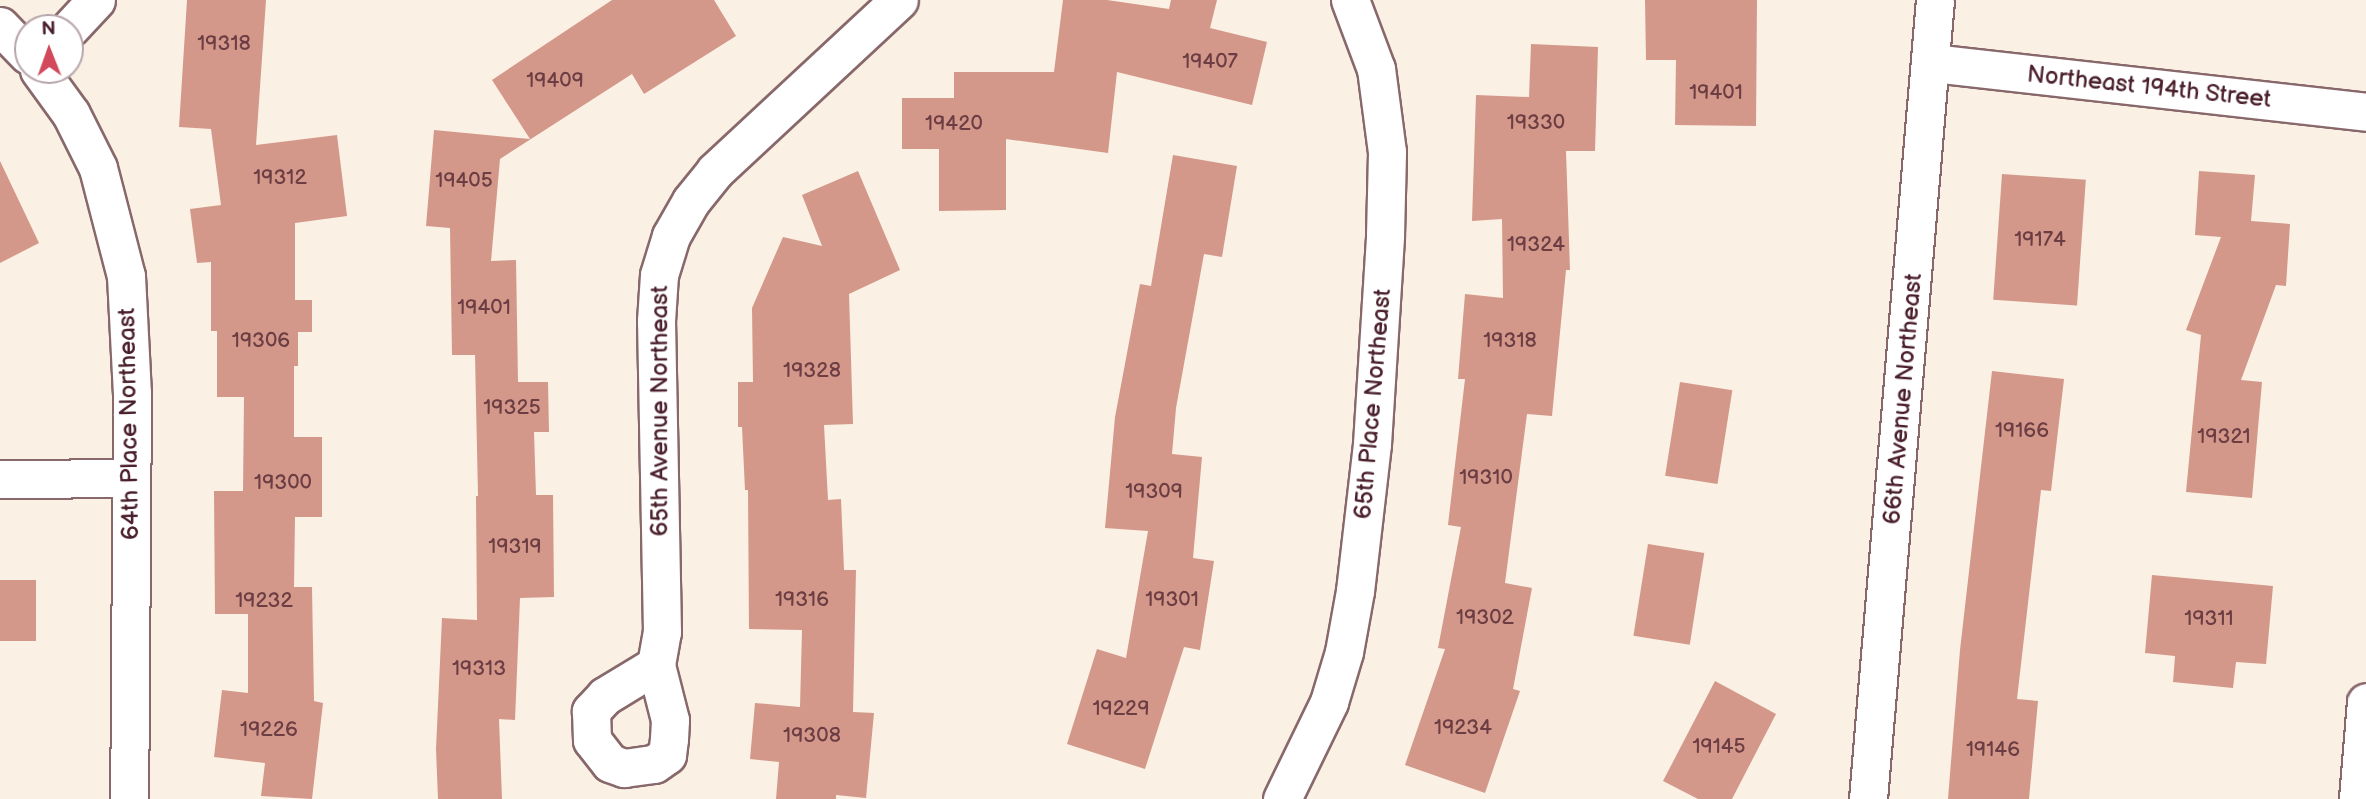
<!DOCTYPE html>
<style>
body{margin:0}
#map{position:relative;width:2366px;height:799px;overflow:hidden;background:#faf0e3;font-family:"Balsamiq Sans",sans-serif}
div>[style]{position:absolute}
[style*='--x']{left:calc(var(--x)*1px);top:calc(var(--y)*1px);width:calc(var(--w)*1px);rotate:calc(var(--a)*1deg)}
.building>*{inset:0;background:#d3988a;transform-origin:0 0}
.roads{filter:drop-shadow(2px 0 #88686b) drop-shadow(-2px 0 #88686b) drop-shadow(0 2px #88686b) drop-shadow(0 -2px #88686b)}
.minor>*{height:37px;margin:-18.5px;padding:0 18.5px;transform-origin:18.5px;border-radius:18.5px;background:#fff}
span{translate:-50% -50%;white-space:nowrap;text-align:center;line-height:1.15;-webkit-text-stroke:7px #fff;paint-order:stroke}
.number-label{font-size:21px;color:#6c3d43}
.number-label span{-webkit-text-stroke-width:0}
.street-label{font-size:24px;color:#4a1f2b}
.north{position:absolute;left:14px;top:14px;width:70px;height:70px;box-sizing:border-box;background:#fff;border:2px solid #b7a5aa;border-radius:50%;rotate:359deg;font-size:19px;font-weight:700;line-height:28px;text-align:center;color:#4a1f2b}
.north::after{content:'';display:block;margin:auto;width:24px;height:32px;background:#d1495b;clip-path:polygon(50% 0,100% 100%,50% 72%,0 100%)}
</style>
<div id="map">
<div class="building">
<div style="clip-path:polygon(187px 0,266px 0,256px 145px,337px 135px,347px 216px,295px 223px,295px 300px,312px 300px,312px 332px,298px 332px,298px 366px,294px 366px,294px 437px,322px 437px,322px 517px,295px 517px,294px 587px,312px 587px,314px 701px,323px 703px,312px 799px,261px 796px,265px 763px,214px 757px,222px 690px,248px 693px,248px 614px,215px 614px,214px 491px,243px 491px,244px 397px,217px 397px,217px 331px,211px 331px,211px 262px,197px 263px,190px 209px,221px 205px,211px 129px,179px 127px)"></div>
<div style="clip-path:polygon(612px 0,714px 0,736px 36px,644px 94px,632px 74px,500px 159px,491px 261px,516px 260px,518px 382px,548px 382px,549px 432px,534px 432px,536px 495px,553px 495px,554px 597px,520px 598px,515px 720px,499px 719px,502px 799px,438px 799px,436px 749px,442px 618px,477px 620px,476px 496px,478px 496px,475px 355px,452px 355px,450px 228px,426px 226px,434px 130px,530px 139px,492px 80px)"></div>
<div style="clip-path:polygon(1063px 0,1107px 0,1169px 9px,1171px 0,1217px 0,1210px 28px,1267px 42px,1252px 105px,1117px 72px,1108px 153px,1006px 139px,1006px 210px,939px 211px,939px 149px,902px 149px,902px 98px,954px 98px,954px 72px,1054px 72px)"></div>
<div style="clip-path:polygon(1645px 0,1757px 0,1756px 126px,1675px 125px,1676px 60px,1646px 60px)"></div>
<div style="clip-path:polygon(1531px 44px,1598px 47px,1595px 151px,1566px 151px,1570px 270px,1566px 270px,1552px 416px,1527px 414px,1505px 583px,1532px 588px,1513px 689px,1520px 691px,1485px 793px,1405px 765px,1445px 649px,1438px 648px,1461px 527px,1448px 525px,1465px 379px,1458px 379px,1465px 294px,1503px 298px,1502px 219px,1472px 221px,1476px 95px,1529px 97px)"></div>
<div style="clip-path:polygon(1173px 155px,1237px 166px,1222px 257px,1204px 254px,1176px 408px,1172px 454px,1202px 457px,1193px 558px,1214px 561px,1200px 650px,1184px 647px,1145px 769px,1067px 744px,1097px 649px,1126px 658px,1148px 531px,1105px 528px,1115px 417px,1140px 284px,1151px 286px)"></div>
<div style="clip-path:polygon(0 161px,39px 243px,0 263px)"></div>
<div style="clip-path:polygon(858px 171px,900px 270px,849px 294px,853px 424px,824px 425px,828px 500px,841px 499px,844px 570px,856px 570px,853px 712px,874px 713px,866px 798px,836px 795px,836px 799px,776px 799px,779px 762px,750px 759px,755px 703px,800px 707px,802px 630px,749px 629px,748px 490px,745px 490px,742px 427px,738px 427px,738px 382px,753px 382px,752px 308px,783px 237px,822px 246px,802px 195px)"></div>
<div style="clip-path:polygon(2199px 171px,2255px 175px,2251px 221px,2290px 224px,2286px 286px,2276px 285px,2241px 380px,2262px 382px,2252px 498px,2186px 492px,2201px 335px,2186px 330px,2221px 237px,2195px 235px)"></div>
<div style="left:2002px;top:174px;width:84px;height:126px;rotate:4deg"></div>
<div style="clip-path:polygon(1992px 371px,2064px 379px,2051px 491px,2041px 490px,2017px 699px,2038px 701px,2029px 799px,1948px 799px,1960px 650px)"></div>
<div style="left:1680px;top:382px;width:53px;height:95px;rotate:9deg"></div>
<div style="left:1648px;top:544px;width:57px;height:93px;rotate:9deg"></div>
<div style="clip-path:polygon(2152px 575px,2273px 586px,2266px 664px,2236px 662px,2233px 688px,2173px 682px,2175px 656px,2145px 653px)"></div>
<div style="left:36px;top:580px;width:61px;height:36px;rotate:90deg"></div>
<div style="clip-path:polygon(1715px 681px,1776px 714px,1732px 799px,1698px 799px,1663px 781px)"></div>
</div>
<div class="roads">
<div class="minor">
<div style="--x:0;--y:26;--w:40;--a:46"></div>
<div style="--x:70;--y:28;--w:38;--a:-47"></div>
<div style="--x:1932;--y:63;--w:437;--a:6.4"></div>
<div style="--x:39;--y:70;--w:54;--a:54"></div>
<div style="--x:71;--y:114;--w:60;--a:63.4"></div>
<div style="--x:98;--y:168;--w:112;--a:75.5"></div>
<div style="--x:126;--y:276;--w:117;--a:87.1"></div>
<div style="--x:132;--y:393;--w:406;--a:90.4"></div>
<div style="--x:0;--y:479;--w:130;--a:-0.4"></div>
<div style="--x:656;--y:665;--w:60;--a:148.7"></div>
<div style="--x:605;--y:696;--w:21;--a:133"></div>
<div style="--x:591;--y:711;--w:29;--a:88"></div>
<div style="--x:592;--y:740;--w:29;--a:52"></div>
<div style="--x:610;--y:763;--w:15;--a:20"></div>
<div style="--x:624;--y:768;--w:30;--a:-8"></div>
<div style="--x:654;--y:764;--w:16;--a:-35"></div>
<div style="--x:667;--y:755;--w:16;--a:-83"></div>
<div style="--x:669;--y:739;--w:19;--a:-87"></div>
<div style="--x:670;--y:720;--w:57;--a:-104.3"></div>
<div style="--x:656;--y:665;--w:34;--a:-80"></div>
<div style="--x:662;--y:632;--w:311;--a:-91.1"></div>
<div style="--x:656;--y:321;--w:46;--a:-86.3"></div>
<div style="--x:659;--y:275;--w:41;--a:-72.9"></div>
<div style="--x:671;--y:236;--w:40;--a:-60.3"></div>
<div style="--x:691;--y:201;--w:38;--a:-51"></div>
<div style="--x:715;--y:171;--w:251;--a:-42.9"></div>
<div style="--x:1282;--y:799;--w:108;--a:-64.1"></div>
<div style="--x:1329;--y:702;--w:52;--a:-73.3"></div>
<div style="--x:1344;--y:652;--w:62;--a:-79.8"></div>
<div style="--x:1355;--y:591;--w:148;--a:-83.4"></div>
<div style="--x:1372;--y:444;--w:209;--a:-86.4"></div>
<div style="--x:1385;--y:235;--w:83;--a:-88.6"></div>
<div style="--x:1387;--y:152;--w:84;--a:-97.5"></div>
<div style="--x:1376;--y:69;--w:74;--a:-110.6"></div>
<div style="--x:1868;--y:799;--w:802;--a:-85.21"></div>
<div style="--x:2358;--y:799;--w:97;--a:-85.3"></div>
</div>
</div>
<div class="number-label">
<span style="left:224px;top:44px">19318</span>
<span style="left:1210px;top:62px">19407</span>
<span style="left:555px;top:81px">19409</span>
<span style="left:1716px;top:93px">19401</span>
<span style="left:1536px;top:123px">19330</span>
<span style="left:954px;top:124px">19420</span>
<span style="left:280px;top:178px">19312</span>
<span style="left:464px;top:181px">19405</span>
<span style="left:2040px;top:240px">19174</span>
<span style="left:1536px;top:245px">19324</span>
<span style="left:484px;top:308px">19401</span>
<span style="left:261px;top:341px">19306</span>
<span style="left:1510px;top:341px">19318</span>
<span style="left:812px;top:371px">19328</span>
<span style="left:512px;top:408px">19325</span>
<span style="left:2022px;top:431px">19166</span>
<span style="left:2224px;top:437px">19321</span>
<span style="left:1486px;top:478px">19310</span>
<span style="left:283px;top:483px">19300</span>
<span style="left:1154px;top:492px">19309</span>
<span style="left:515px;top:547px">19319</span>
<span style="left:802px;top:600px">19316</span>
<span style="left:1172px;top:600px">19301</span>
<span style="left:264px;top:601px">19232</span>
<span style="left:1485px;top:618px">19302</span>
<span style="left:2209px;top:619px">19311</span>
<span style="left:479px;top:669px">19313</span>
<span style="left:1121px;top:709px">19229</span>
<span style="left:1463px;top:728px">19234</span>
<span style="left:269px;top:730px">19226</span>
<span style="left:812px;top:736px">19308</span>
<span style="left:1719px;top:747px">19145</span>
<span style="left:1993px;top:750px">19146</span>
</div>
<div class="street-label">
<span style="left:2149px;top:87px;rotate:6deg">Northeast 194th Street</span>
<span style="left:1903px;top:399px;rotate:-85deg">66th Avenue Northeast</span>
<span style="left:1373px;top:404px;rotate:-85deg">65th Place Northeast</span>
<span style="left:660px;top:411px;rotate:-90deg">65th Avenue Northeast</span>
<span style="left:129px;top:424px;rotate:-91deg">64th Place Northeast</span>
</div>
<div class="north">N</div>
</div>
